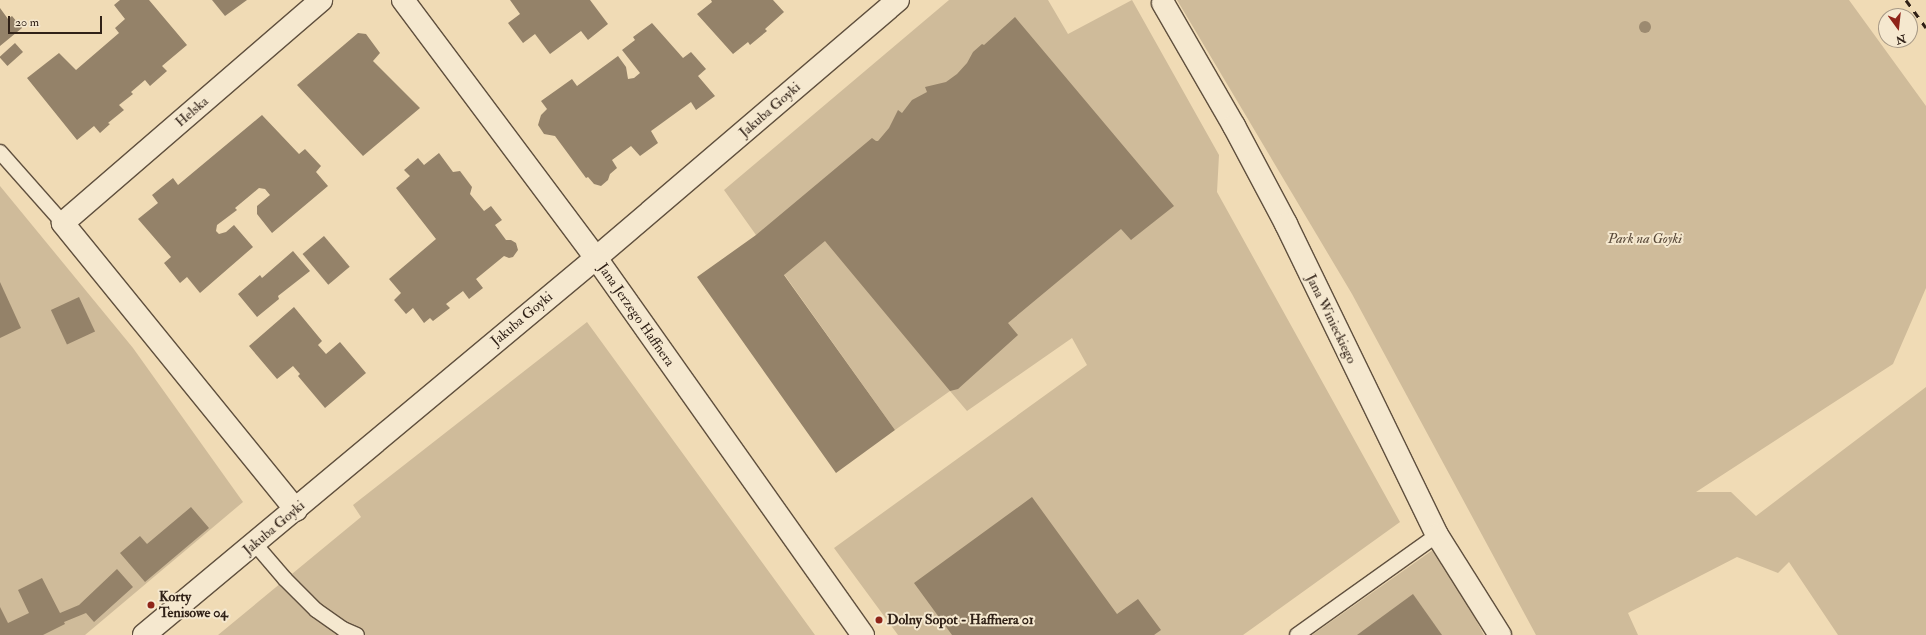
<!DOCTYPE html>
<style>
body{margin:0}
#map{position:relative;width:1926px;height:635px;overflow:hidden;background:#f0dbb5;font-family:"IM FELL Double Pica",serif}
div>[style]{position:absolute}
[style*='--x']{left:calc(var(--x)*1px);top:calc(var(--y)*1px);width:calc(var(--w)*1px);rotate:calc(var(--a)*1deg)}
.green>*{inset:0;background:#cfbb9a}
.building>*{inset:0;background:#948269;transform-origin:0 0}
.roads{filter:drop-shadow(1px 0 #60503e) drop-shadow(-1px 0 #60503e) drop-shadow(0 1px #60503e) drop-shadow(0 -1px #60503e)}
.lane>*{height:14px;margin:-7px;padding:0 7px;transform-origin:7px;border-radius:7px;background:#f5e8cf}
.street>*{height:22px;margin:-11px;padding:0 11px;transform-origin:11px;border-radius:11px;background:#f5e8cf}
.secondary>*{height:22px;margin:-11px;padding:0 11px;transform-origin:11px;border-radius:11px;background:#f5e8cf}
.rail>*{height:3px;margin-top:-1.5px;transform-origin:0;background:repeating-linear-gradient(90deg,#302117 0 7px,transparent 0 14px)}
.trees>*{width:12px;height:12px;margin:-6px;border-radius:50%;background:#9c8a70}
.dots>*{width:11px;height:11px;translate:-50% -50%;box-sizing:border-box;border:2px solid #f5e8cf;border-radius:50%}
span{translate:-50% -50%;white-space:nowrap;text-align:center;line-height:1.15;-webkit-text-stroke:4px #f5e8cf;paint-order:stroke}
.street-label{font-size:14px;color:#302117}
.park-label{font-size:14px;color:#584838;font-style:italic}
.poi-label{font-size:14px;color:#302117;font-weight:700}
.left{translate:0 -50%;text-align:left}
.north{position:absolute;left:1878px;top:8px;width:40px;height:40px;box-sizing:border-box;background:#f5e8cf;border:1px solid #a69885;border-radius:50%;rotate:165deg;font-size:11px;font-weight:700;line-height:16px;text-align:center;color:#302117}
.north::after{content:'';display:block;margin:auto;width:14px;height:18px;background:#8f2418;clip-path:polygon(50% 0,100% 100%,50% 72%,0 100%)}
.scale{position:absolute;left:8px;top:16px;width:94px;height:18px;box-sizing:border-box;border:2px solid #302117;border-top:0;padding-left:5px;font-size:12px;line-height:14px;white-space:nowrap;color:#302117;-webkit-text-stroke:3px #f5e8cf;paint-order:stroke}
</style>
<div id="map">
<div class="green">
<div style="clip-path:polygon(949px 0,1048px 0,1068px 34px,1132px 0,1219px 155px,1217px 192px,1400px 522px,1243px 635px,898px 635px,834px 548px,1087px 365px,1072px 338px,967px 411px,950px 391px,895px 430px,724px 190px)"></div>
<div style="clip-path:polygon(1177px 0,1849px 0,1926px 106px,1926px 288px,1893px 364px,1696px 492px,1731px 492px,1756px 516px,1926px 387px,1926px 635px,1838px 635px,1789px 562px,1778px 573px,1737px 557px,1628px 613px,1638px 635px,1536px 635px,1352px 294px)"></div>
<div style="clip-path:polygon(0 186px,133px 348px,243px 502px,85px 635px,0 635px)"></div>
<div style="clip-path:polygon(587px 322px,815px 635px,218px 635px,361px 517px,353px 505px)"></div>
<div style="clip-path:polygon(1437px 547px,1484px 635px,1312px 635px)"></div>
</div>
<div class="building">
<div style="clip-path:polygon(120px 0,149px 0,187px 45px,162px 66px,167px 71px,150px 86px,145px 80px,131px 92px,133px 94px,119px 105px,124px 110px,108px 123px,110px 124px,100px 133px,94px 126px,77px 140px,27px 78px,59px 53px,76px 70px,119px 33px,115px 28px,125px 19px,114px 5px)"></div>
<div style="clip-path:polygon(212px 0,247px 0,225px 16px)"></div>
<div style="clip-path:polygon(510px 0,590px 0,608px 24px,588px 40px,581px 31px,550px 54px,535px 34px,523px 43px,508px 23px,520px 14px)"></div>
<div style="clip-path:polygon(711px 0,773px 0,784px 12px,765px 29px,767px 31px,750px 45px,748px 42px,733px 54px,697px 14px,712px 2px)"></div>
<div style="clip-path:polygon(0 8px,8px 19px,12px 16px,22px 28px,0 46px)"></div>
<div style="clip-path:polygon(1015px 17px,1174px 206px,1131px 240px,1121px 229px,1008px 323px,1018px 335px,958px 389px,950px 391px,825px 241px,784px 275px,895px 430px,836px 473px,697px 277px,756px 235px,872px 138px,876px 141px,878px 141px,889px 128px,898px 110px,902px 113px,912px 100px,927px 92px,925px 87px,946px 82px,957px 74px,967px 63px,973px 52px,982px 44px,984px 45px)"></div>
<div style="clip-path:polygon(652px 23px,683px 58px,691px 52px,706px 69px,698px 76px,715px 96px,696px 110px,691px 102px,673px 115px,651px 131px,658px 143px,640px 156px,631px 146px,612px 160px,617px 168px,610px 174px,608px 180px,601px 186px,594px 184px,588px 177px,586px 178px,555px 136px,544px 134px,538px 125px,541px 115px,547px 109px,541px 101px,572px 79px,577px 86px,618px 56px,626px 67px,628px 79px,634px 78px,640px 73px,622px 50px,635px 40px,633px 37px)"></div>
<div style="clip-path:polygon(358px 33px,366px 34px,380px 53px,373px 61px,420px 108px,363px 156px,297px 85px)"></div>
<div style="left:15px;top:43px;width:12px;height:21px;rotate:48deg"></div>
<div style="clip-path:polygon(262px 115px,299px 154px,305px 149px,321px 166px,316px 172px,328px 186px,272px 233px,257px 214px,257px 206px,270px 195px,265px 189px,259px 188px,235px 208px,237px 210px,217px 225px,216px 231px,219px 234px,226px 232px,234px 225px,253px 247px,200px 293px,187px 277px,180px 283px,164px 263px,171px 257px,138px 219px,158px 203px,152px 195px,173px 178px,178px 185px)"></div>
<div style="clip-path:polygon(439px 153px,453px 172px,460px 171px,472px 187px,470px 194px,484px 211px,491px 206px,502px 220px,495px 225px,506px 240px,511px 240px,516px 243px,518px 250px,513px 257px,509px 258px,504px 256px,476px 279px,483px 288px,469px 299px,463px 291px,446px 304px,450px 308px,433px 321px,430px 318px,424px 323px,413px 308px,406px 314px,394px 300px,401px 293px,389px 279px,436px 239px,396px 188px,410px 176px,404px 170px,418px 158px,424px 165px)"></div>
<div style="left:324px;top:236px;width:40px;height:28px;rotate:50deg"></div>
<div style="clip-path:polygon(293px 251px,310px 271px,278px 296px,279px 299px,257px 317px,238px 294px,260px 275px,262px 278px)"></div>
<div style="clip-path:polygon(0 282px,21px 328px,0 338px)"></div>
<div style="left:79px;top:297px;width:38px;height:31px;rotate:65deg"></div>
<div style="clip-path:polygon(294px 307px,322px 341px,318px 345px,326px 354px,340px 342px,366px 373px,325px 408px,298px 376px,300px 374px,293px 366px,277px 379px,249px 346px)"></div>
<div style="clip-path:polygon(1032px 497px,1117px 614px,1138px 599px,1161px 630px,1154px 635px,952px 635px,914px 583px)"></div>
<div style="clip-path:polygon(191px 507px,209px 528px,145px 582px,120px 553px,140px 536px,147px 544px)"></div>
<div style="clip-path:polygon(117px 569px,133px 587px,94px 622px,86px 613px,64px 622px,65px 624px,43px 635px,0 635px,0 607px,8px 623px,29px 613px,18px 590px,42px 578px,60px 613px,79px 605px)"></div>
<div style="clip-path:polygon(1413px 594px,1442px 635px,1357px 635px)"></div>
</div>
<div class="roads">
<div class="lane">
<div style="--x:0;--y:152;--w:95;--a:48.4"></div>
<div style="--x:255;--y:544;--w:46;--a:49.4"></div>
<div style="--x:285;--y:579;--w:44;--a:45"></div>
<div style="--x:316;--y:610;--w:33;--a:35"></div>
<div style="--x:343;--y:629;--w:15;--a:23"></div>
<div style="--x:1297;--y:635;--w:172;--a:-35.5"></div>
</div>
<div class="street">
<div style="--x:403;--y:0;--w:322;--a:53.2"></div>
<div style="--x:596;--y:258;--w:397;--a:-40.5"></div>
<div style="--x:1163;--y:3;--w:142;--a:60"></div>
<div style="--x:1234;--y:126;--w:111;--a:62"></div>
<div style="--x:1286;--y:224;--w:346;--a:64.1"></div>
<div style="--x:1437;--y:535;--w:118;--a:57.8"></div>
<div style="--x:296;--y:510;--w:370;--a:-129.1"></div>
<div style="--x:63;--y:223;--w:341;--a:-40.8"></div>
</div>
<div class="secondary">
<div style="--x:144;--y:635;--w:589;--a:-39.83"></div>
<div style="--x:596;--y:258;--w:462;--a:54.7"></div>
</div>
</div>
<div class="rail">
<div style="--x:1906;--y:0;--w:34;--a:54"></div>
</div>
<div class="trees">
<div style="left:1645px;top:27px"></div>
</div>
<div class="dots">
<div style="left:151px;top:605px;background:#8f2418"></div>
<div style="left:879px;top:620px;background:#8f2418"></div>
</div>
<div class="street-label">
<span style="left:770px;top:110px;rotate:-41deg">Jakuba Goyki</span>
<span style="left:192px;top:112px;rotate:-41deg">Helska</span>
<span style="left:636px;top:315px;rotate:55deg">Jana Jerzego Haffnera</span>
<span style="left:522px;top:319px;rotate:-40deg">Jakuba Goyki</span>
<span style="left:1331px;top:319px;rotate:64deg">Jana Winieckiego</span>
<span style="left:274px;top:528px;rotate:-40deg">Jakuba Goyki</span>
</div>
<div class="park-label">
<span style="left:1645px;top:239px">Park na Goyki</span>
</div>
<div class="poi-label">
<span class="left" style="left:159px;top:605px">Korty<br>Tenisowe 04</span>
<span class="left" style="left:887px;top:620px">Dolny Sopot - Haffnera 01</span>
</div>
<div class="north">N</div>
<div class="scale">20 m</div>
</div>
